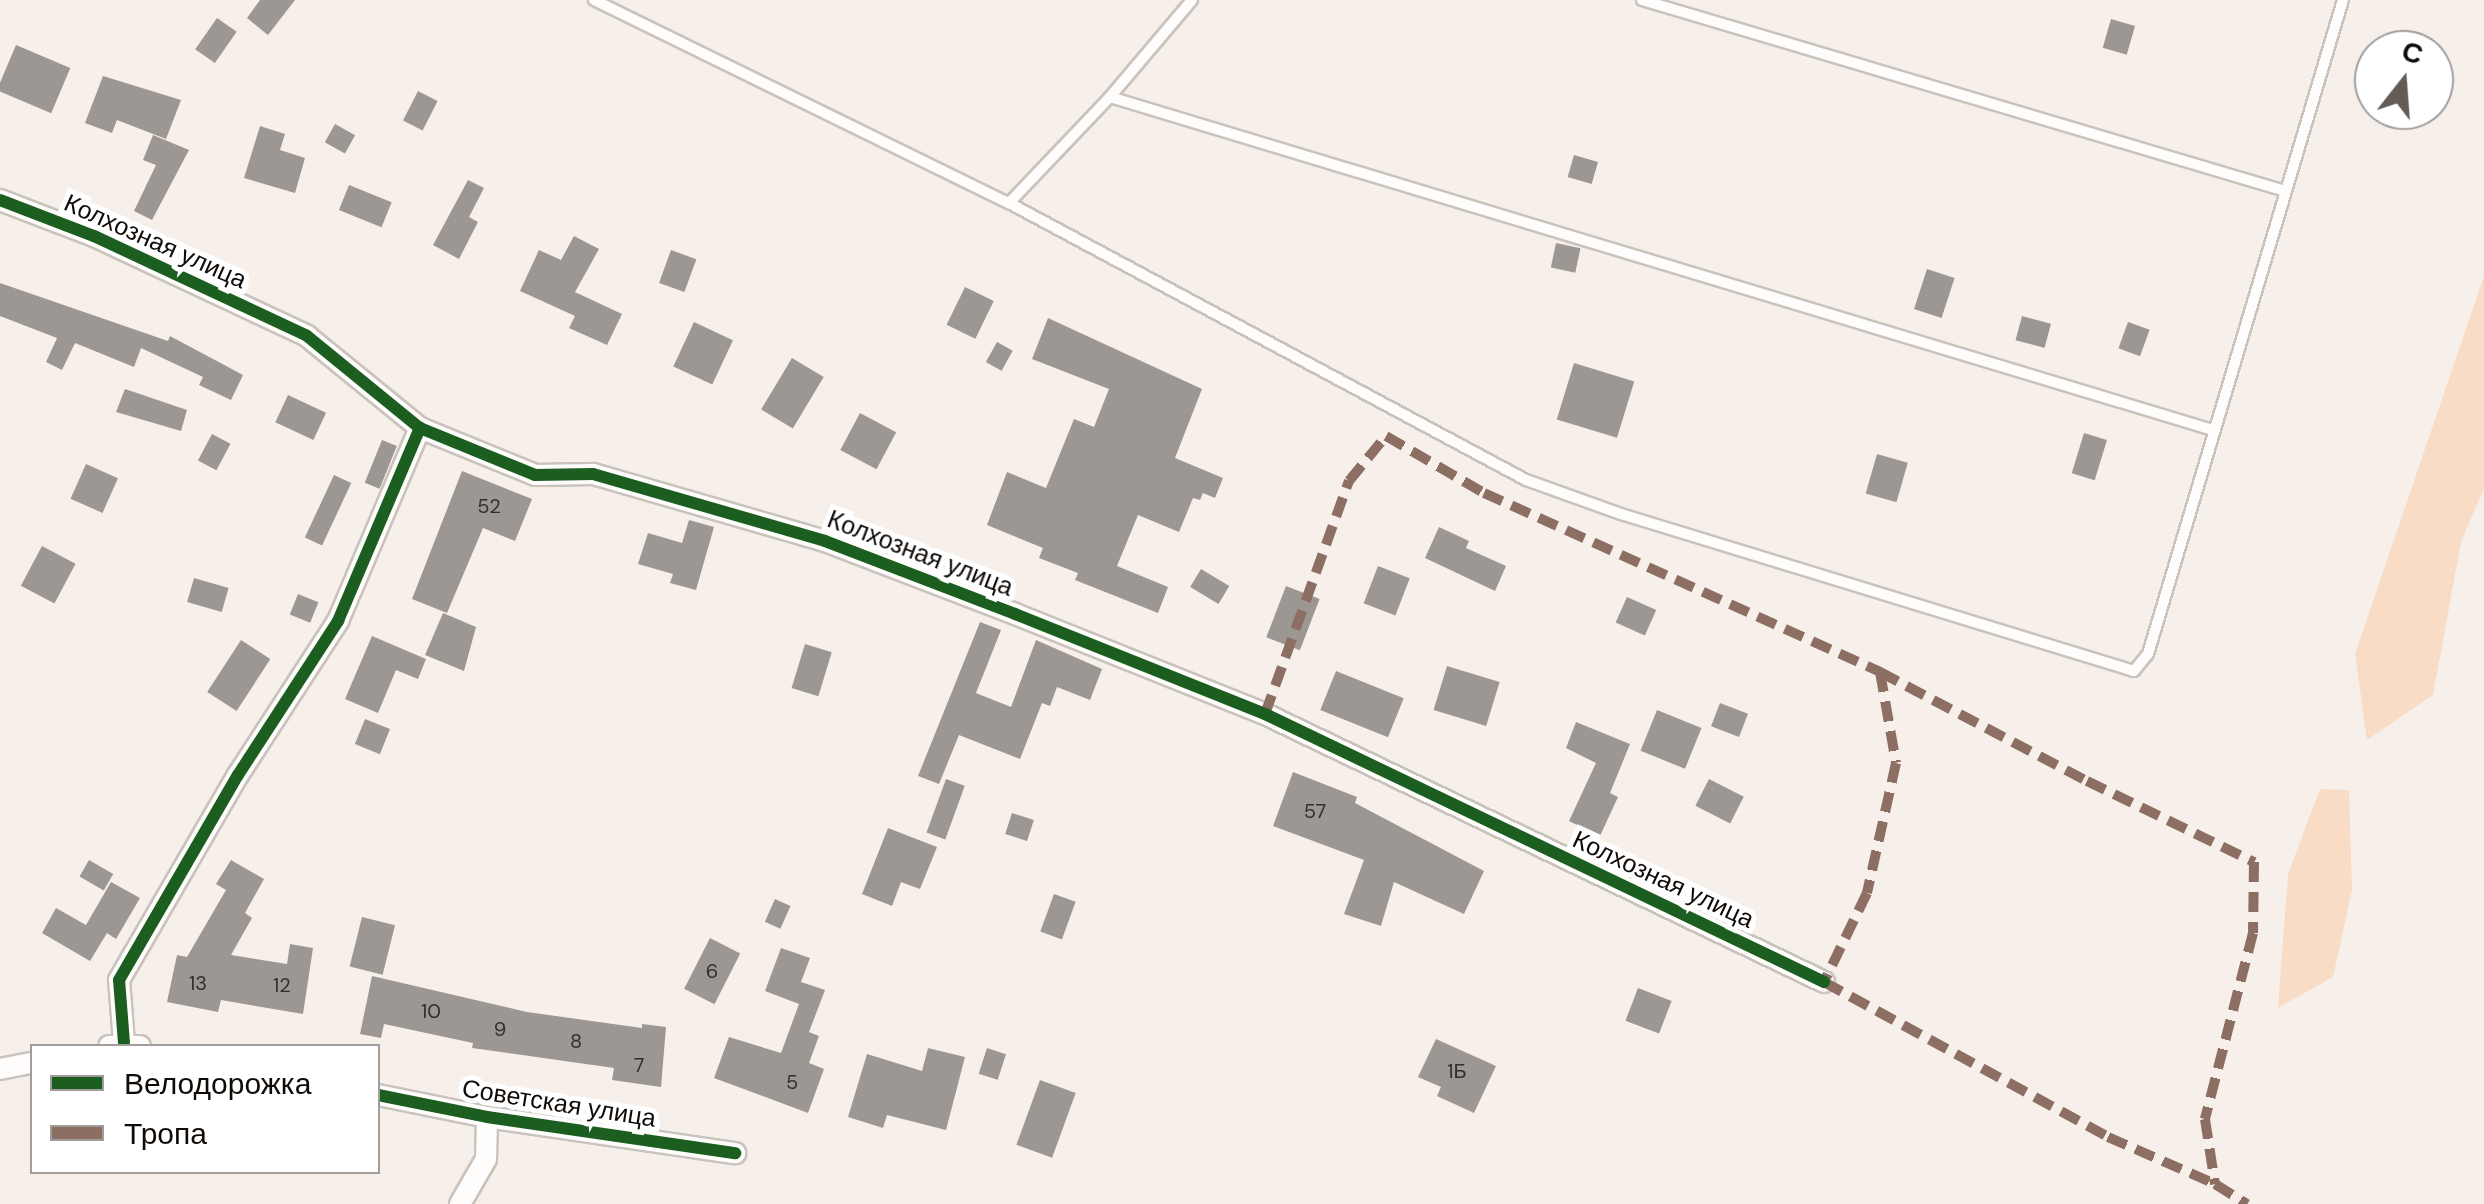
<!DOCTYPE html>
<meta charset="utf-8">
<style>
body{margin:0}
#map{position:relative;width:2484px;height:1204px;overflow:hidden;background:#f7f0ea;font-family:"DM Sans",sans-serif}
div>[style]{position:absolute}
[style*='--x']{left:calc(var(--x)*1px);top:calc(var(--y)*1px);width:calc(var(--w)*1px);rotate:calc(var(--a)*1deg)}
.green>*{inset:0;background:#f8dcc5}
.building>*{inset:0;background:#9d9793;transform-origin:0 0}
.roads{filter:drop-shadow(2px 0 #c9c3bd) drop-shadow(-2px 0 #c9c3bd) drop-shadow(0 2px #c9c3bd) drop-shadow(0 -2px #c9c3bd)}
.service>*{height:10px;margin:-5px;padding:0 5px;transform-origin:5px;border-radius:5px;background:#fefdfc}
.minor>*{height:20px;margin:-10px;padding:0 10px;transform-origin:10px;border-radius:10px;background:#fefdfc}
.quiet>*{height:10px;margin-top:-5px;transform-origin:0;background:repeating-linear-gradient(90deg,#8d6e63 0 20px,transparent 0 30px)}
.cycleway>*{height:12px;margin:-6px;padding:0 6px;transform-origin:6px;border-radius:6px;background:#1b5e20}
span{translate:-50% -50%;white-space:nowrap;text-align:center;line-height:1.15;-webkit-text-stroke:10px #fff;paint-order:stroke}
.number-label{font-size:20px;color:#342e2a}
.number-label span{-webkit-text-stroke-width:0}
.street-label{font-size:25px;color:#110b07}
.legend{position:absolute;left:30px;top:1044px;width:350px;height:130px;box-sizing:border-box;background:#fff;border:2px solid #a09d9c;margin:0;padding:12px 18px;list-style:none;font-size:30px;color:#110b07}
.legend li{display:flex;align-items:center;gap:20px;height:50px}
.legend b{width:50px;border:2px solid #a09d9c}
.north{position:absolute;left:2354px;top:30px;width:100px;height:100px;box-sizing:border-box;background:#fff;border:2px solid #a09d9c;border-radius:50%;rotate:17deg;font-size:28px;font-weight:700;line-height:40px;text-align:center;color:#110b07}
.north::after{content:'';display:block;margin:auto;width:35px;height:45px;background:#625b56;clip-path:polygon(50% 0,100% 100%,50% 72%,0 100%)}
</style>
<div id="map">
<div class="green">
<div style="clip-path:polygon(2484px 276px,2484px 488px,2461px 542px,2433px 695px,2367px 740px,2355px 654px)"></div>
<div style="clip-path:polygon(2320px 789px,2349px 790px,2352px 890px,2333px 977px,2278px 1008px,2288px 874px)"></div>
</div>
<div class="building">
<div style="clip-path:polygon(260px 0,295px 0,268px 35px,247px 18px)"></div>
<div style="left:217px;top:18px;width:24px;height:38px;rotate:35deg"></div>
<div style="left:2111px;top:19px;width:25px;height:30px;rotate:16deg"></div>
<div style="left:16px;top:45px;width:59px;height:49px;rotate:23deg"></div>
<div style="clip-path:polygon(103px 76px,181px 100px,166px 139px,117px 120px,112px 133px,85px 123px)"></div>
<div style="left:418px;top:91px;width:22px;height:33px;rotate:27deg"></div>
<div style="left:335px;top:124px;width:23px;height:21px;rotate:29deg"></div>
<div style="clip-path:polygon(260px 126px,285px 134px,280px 150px,305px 158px,295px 193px,244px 178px)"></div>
<div style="clip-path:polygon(153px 135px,189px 150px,152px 220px,134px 211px,156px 165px,143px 160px)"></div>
<div style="left:1574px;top:155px;width:25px;height:23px;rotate:16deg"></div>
<div style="clip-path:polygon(468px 180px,484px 188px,469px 217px,478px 222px,459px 259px,433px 245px)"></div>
<div style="left:349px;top:185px;width:46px;height:27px;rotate:22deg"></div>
<div style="clip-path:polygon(574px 236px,599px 249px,575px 292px,622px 314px,607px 345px,569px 328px,575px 316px,520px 291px,539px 250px,561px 260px)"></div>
<div style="left:1556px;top:243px;width:25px;height:25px;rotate:12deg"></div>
<div style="left:671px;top:250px;width:27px;height:35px;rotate:20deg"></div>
<div style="left:1927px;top:269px;width:29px;height:42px;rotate:18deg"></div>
<div style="clip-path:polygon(0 283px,168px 341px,170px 336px,243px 375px,231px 400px,199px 385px,203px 377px,141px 348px,134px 367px,75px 343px,62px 370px,46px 362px,57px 338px,0 316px)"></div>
<div style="left:965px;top:287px;width:32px;height:42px;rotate:26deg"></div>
<div style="left:2022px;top:316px;width:30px;height:25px;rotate:15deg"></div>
<div style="clip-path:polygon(1048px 318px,1202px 389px,1175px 458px,1223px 478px,1215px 498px,1203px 493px,1200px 500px,1193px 498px,1179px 532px,1138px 515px,1117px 566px,1168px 587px,1158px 613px,1075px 580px,1078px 573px,1039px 558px,1043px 548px,987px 525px,1007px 472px,1046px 488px,1074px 419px,1094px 427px,1109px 389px,1032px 359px)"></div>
<div style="left:694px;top:322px;width:43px;height:49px;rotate:25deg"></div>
<div style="left:2128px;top:322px;width:23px;height:28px;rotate:20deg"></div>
<div style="left:997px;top:342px;width:18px;height:23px;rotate:29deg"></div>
<div style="left:792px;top:358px;width:37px;height:60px;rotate:31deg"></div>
<div style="left:1574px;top:363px;width:63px;height:59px;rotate:17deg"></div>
<div style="clip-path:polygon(125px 389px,187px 410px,181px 431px,116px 412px)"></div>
<div style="left:288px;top:395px;width:42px;height:30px;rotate:25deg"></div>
<div style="left:860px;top:413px;width:41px;height:42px;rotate:28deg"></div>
<div style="left:2084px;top:433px;width:24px;height:42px;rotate:17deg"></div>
<div style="left:212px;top:434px;width:21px;height:30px;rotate:28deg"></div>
<div style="left:382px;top:440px;width:16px;height:46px;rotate:22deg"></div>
<div style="left:1877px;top:454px;width:32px;height:41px;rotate:16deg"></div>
<div style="left:86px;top:464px;width:35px;height:38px;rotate:24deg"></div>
<div style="clip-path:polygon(462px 471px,532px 499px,515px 541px,483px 528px,447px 613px,412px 599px)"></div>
<div style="left:334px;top:475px;width:19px;height:69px;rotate:25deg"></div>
<div style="clip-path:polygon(689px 520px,714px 527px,696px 590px,670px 583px,673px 574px,638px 564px,648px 533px,682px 543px)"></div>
<div style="clip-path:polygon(1439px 527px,1469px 541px,1466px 548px,1506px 566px,1495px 591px,1425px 558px)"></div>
<div style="left:42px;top:546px;width:38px;height:45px;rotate:28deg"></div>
<div style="left:1378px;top:566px;width:34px;height:40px;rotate:21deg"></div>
<div style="left:1201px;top:569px;width:33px;height:21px;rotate:31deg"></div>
<div style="left:194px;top:578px;width:36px;height:25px;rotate:16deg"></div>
<div style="left:1286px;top:586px;width:36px;height:55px;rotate:21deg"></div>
<div style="left:298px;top:594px;width:22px;height:22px;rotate:22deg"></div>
<div style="left:1627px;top:597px;width:32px;height:28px;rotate:24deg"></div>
<div style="clip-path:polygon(443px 613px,476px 627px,464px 671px,425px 655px)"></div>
<div style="clip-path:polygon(980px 622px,1001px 630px,976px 693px,1011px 707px,1036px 640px,1102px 669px,1090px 700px,1057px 687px,1050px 706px,1042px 703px,1020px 759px,959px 735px,939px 784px,918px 776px)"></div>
<div style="clip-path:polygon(372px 636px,426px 659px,418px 679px,396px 670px,378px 713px,345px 699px)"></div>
<div style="left:241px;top:640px;width:35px;height:62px;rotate:33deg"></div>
<div style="left:805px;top:644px;width:28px;height:46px;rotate:17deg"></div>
<div style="left:1447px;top:666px;width:55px;height:46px;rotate:17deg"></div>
<div style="left:1336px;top:671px;width:73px;height:42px;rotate:22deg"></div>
<div style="left:1720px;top:703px;width:30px;height:25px;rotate:21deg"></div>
<div style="left:1657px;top:710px;width:48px;height:44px;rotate:22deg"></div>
<div style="left:365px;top:719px;width:27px;height:27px;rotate:22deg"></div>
<div style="clip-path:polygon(1576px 722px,1630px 744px,1610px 793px,1618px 797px,1600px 836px,1569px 821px,1596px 763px,1566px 748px)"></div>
<div style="clip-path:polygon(1293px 772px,1357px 797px,1355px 803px,1484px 871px,1464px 914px,1394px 882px,1381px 926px,1344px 914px,1364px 860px,1273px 826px)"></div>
<div style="left:946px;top:779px;width:20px;height:57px;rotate:20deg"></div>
<div style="left:1709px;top:779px;width:39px;height:30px;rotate:27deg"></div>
<div style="left:1012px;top:813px;width:23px;height:22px;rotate:18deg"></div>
<div style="clip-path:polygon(888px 828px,937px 847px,920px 889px,901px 882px,892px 906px,862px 894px)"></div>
<div style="left:89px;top:860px;width:28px;height:19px;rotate:30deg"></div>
<div style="clip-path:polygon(231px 860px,264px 879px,245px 913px,252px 918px,231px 955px,287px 964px,290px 944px,313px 948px,303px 1014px,221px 1000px,218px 1012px,167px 1002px,177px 955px,187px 957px,226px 890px,216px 884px)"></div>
<div style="clip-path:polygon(111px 882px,140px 898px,116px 939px,107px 933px,90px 961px,42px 933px,56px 908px,86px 925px)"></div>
<div style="left:1054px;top:894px;width:23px;height:40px;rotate:20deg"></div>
<div style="left:775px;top:899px;width:17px;height:25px;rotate:24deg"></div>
<div style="left:362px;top:917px;width:34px;height:51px;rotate:14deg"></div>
<div style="left:710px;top:938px;width:34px;height:57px;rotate:27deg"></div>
<div style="clip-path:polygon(781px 948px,810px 958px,801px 982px,825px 990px,809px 1032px,819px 1036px,809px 1063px,824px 1069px,808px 1113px,714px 1078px,729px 1037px,781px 1053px,799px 1004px,765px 991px)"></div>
<div style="clip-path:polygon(372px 976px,527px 1012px,642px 1028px,642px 1024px,666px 1027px,661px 1087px,612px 1080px,614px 1068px,472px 1048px,473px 1043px,384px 1024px,381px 1038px,360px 1034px)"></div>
<div style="left:1638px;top:988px;width:36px;height:35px;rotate:21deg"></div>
<div style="clip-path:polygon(1436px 1039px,1496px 1066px,1474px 1113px,1437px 1096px,1441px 1087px,1418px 1077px)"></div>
<div style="clip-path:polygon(928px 1048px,965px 1057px,946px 1130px,887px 1115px,883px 1128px,848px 1117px,867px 1054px,922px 1071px)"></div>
<div style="left:987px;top:1048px;width:20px;height:27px;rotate:18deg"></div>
<div style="left:1040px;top:1080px;width:38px;height:69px;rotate:20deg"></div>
</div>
<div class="roads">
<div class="service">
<div style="--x:594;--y:0;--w:462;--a:26.1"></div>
<div style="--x:1009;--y:203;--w:587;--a:28.18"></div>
<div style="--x:1526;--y:480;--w:101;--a:19.7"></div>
<div style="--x:1621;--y:514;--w:536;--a:17.02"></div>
<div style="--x:2134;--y:671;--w:22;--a:-51"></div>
<div style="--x:2148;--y:654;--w:682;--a:-73.4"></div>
<div style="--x:1642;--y:0;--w:671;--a:16.54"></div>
<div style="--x:1110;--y:97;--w:1152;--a:16.8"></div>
<div style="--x:1009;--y:203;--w:146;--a:-46.4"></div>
<div style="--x:1110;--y:97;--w:127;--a:-49.8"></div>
</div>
<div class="minor">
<div style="--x:0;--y:200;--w:101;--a:21"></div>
<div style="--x:94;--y:236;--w:235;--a:25.1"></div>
<div style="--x:307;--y:336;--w:146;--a:39.2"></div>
<div style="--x:420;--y:428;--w:124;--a:22.2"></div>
<div style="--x:535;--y:475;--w:58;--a:-1"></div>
<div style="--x:593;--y:474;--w:241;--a:16.1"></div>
<div style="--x:825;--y:541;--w:204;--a:21"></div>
<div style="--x:1015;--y:614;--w:269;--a:21.8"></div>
<div style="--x:1265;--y:714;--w:620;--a:25.61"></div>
<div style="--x:124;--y:1043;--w:63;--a:-94.5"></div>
<div style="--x:119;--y:980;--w:237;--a:-59.9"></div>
<div style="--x:238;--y:775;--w:184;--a:-57"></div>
<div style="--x:338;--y:621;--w:210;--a:-67"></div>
<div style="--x:109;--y:1046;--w:31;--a:0"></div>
<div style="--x:0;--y:1069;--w:33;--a:-11"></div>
<div style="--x:378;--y:1095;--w:111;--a:11.4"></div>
<div style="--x:487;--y:1117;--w:251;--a:8.3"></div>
<div style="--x:460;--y:1204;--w:52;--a:-60"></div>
<div style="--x:486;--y:1159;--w:42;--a:-88.6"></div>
</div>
</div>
<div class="quiet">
<div style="--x:1880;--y:672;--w:92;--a:80"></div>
<div style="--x:1896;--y:763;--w:133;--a:102.6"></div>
<div style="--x:1867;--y:893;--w:99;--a:115.8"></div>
<div style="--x:1824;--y:982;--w:324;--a:28.6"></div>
<div style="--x:2108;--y:1137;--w:117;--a:23.7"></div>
<div style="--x:2215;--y:1184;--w:38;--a:32"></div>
<div style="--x:1265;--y:714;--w:248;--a:-70.2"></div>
<div style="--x:1349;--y:481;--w:58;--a:-50.6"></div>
<div style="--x:1386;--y:436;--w:113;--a:30.2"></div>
<div style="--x:1484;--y:493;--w:435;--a:24.3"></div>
<div style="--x:1880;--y:672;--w:234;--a:27.8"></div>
<div style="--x:2087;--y:781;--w:186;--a:25.9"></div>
<div style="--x:2254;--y:862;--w:71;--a:90.8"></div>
<div style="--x:2253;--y:933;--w:192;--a:104.5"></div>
<div style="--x:2205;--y:1119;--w:66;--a:81.3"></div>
</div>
<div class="cycleway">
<div style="--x:0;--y:200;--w:101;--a:21"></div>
<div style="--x:94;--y:236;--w:235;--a:25.1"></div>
<div style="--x:307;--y:336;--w:146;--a:39.2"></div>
<div style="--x:420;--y:428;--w:124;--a:22.2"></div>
<div style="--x:535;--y:475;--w:58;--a:-1"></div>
<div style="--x:593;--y:474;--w:241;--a:16.1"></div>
<div style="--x:825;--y:541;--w:204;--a:21"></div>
<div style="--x:1015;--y:614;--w:269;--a:21.8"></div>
<div style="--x:1265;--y:714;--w:620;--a:25.61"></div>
<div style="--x:124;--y:1043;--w:63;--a:-94.5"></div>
<div style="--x:119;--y:980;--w:237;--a:-59.9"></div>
<div style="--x:238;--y:775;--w:184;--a:-57"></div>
<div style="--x:338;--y:621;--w:210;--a:-67"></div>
<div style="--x:378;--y:1095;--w:111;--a:11.4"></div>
<div style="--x:487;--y:1117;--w:251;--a:8.3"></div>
</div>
<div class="number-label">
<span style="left:489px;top:506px">52</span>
<span style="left:1315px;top:811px">57</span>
<span style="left:712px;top:971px">6</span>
<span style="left:198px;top:983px">13</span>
<span style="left:282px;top:985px">12</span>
<span style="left:431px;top:1011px">10</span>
<span style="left:500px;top:1029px">9</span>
<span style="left:576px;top:1041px">8</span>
<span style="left:639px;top:1065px">7</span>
<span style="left:1457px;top:1071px">1Б</span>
<span style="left:792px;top:1082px">5</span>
</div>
<div class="street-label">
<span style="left:155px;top:242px;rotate:24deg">Колхозная улица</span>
<span style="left:920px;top:554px;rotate:21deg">Колхозная улица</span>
<span style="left:1663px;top:880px;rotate:25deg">Колхозная улица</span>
<span style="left:559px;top:1104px;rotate:9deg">Советская улица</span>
</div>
<ul class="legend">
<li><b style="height:12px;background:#1b5e20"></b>Велодорожка</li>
<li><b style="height:12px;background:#8d6e63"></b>Тропа</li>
</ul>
<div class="north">С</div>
</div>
